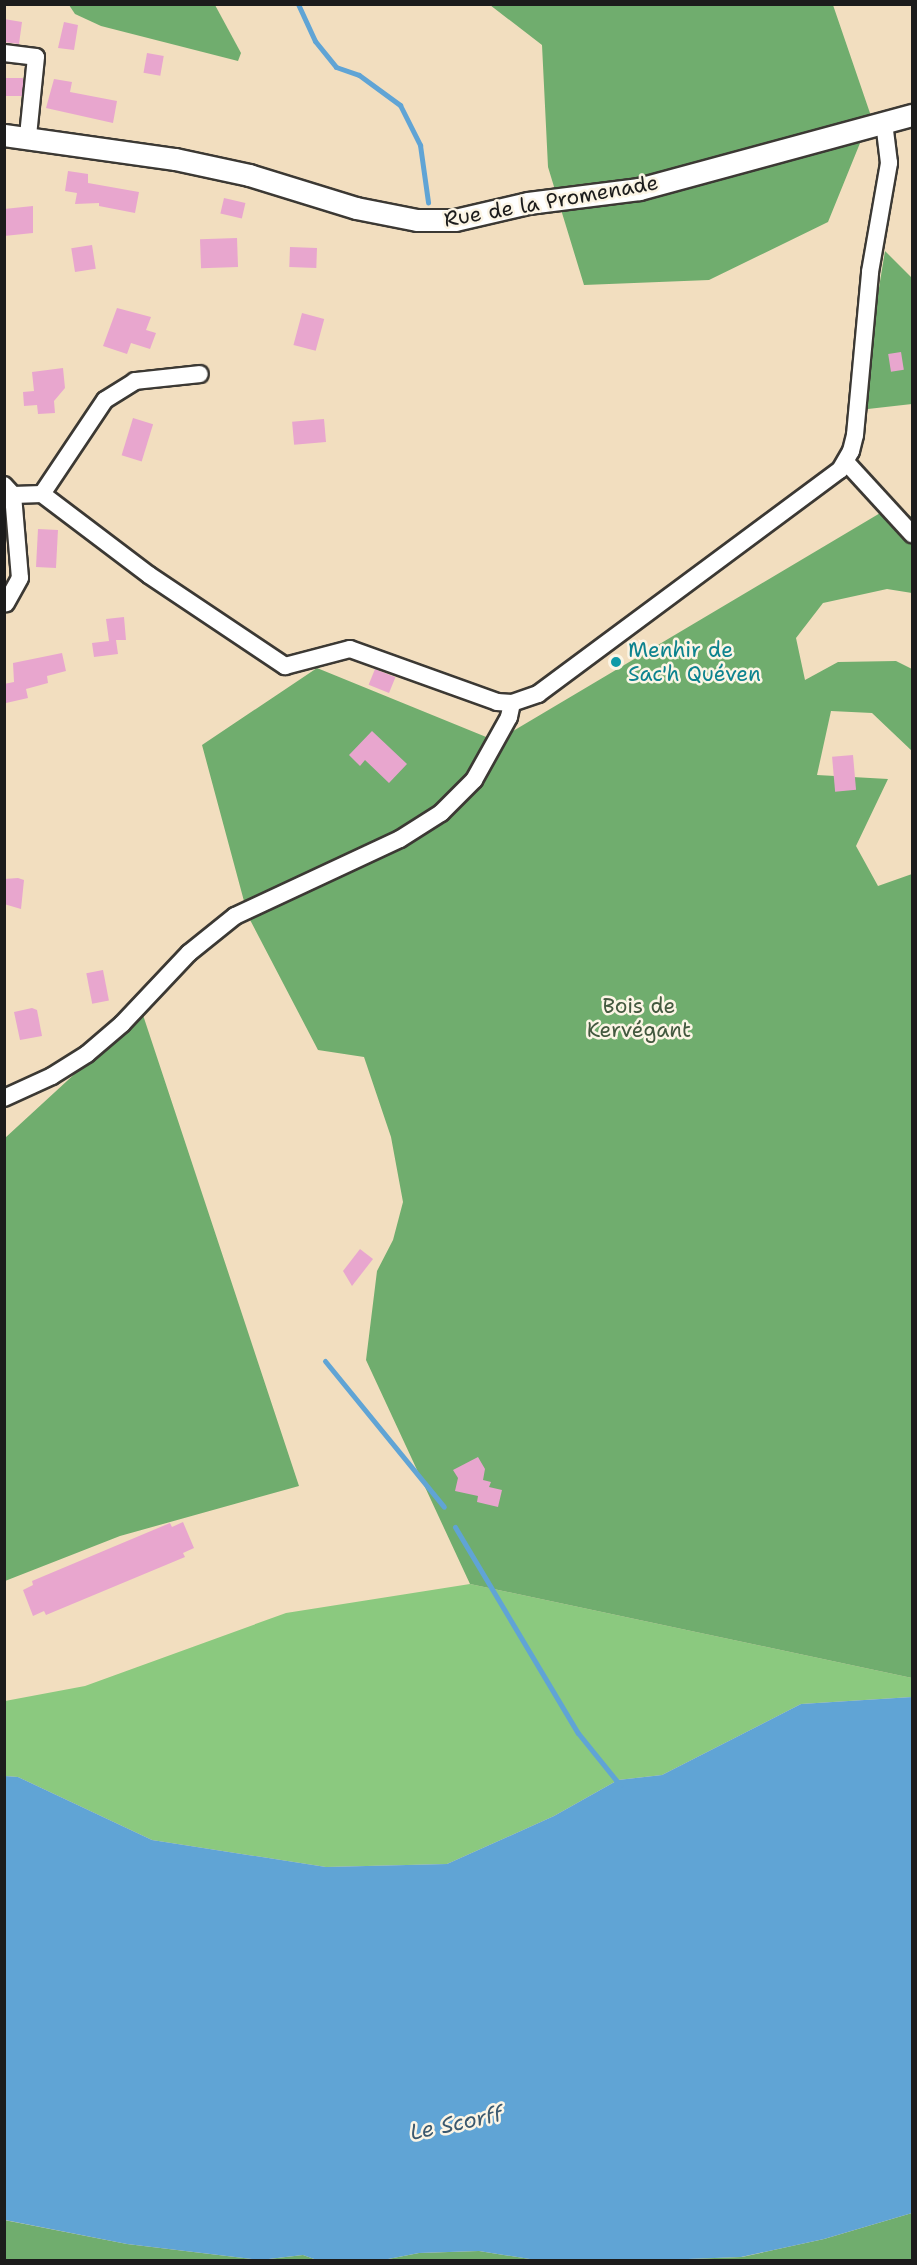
<!DOCTYPE html>
<meta charset="utf-8">
<style>
body{margin:0}
#map{position:relative;width:917px;height:2265px;overflow:hidden;background:#f2debf;font-family:"Shantell Sans",sans-serif}
div>[style]{position:absolute}
[style*='--x']{left:calc(var(--x)*1px);top:calc(var(--y)*1px);width:calc(var(--w)*1px);rotate:calc(var(--a)*1deg)}
.green>*{inset:0;background:#8bc97f}
.forest>*{inset:0;background:#70ad6e}
.water>*{inset:0;background:#60a4d5}
.stream>*{height:5px;margin:-2.5px;padding:0 2.5px;transform-origin:2.5px;border-radius:2.5px;background:#60a4d5}
.building>*{inset:0;background:#e8a6ce;transform-origin:0 0}
.roads{filter:drop-shadow(2px 0 #3c3934) drop-shadow(-2px 0 #3c3934) drop-shadow(0 2px #3c3934) drop-shadow(0 -2px #3c3934)}
.minor>*{height:16px;margin:-8px;padding:0 8px;transform-origin:8px;border-radius:8px;background:#fff}
.tertiary>*{height:21px;margin:-10.5px;padding:0 10.5px;transform-origin:10.5px;border-radius:10.5px;background:#fff}
.dots>*{width:16px;height:16px;translate:-50% -50%;box-sizing:border-box;border:3px solid #fcf5e5;border-radius:50%}
span{translate:-50% -50%;white-space:nowrap;text-align:center;line-height:1.15;-webkit-text-stroke:5px #fcf5e5;paint-order:stroke}
.street-label{font-size:21px;color:#1c1c1c}
.culture-label{font-size:21px;color:#0d838f}
.left{translate:0 -50%;text-align:left}
.park-label{font-size:21px;color:#43593f}
.water-label{font-size:22px;color:#3b596f;font-style:italic}
.frame{position:absolute;inset:0;border:6px solid #1c1c1c;pointer-events:none}
</style>
<div id="map">
<div class="green">
<div style="clip-path:polygon(470px 1584px,912px 1678px,912px 1697px,801px 1704px,662px 1775px,618px 1780px,554px 1816px,447px 1864px,326px 1867px,152px 1840px,18px 1777px,5px 1776px,5px 1701px,85px 1686px,286px 1613px)"></div>
</div>
<div class="forest">
<div style="clip-path:polygon(69px 5px,215px 5px,241px 53px,238px 61px,101px 26px,75px 14px)"></div>
<div style="clip-path:polygon(490px 5px,833px 5px,871px 116px,828px 222px,709px 280px,584px 285px,548px 167px,542px 45px)"></div>
<div style="clip-path:polygon(885px 251px,912px 278px,912px 404px,859px 410px)"></div>
<div style="clip-path:polygon(892px 506px,912px 517px,912px 593px,887px 589px,823px 603px,796px 638px,805px 680px,838px 662px,896px 661px,912px 669px,912px 751px,872px 713px,831px 711px,817px 775px,888px 779px,856px 846px,878px 886px,912px 874px,912px 1678px,470px 1584px,366px 1360px,377px 1271px,393px 1240px,403px 1202px,391px 1137px,364px 1057px,318px 1050px,248px 916px,202px 745px,317px 668px,496px 741px)"></div>
<div style="clip-path:polygon(142px 1012px,299px 1486px,120px 1536px,5px 1581px,5px 1138px)"></div>
<div style="clip-path:polygon(912px 2213px,912px 2260px,661px 2260px,742px 2257px,824px 2239px)"></div>
<div style="clip-path:polygon(4px 2220px,127px 2244px,260px 2260px,303px 2255px,317px 2260px,5px 2260px)"></div>
<div style="clip-path:polygon(479px 2251px,536px 2260px,383px 2260px,419px 2253px)"></div>
</div>
<div class="water">
<div style="clip-path:polygon(912px 1697px,912px 2213px,824px 2239px,741px 2257px,661px 2260px,536px 2260px,479px 2251px,419px 2253px,383px 2260px,317px 2260px,303px 2255px,260px 2260px,127px 2244px,5px 2220px,5px 1776px,18px 1777px,152px 1840px,326px 1867px,447px 1864px,554px 1816px,618px 1780px,662px 1775px,801px 1704px)"></div>
</div>
<div class="stream">
<div style="--x:298;--y:4;--w:41;--a:65.3"></div>
<div style="--x:315;--y:41;--w:33;--a:51"></div>
<div style="--x:336;--y:67;--w:24;--a:19"></div>
<div style="--x:359;--y:75;--w:51;--a:36.2"></div>
<div style="--x:400;--y:105;--w:45;--a:63.4"></div>
<div style="--x:420;--y:145;--w:58;--a:82"></div>
<div style="--x:325;--y:1361;--w:188;--a:50.8"></div>
<div style="--x:455;--y:1527;--w:240;--a:59.2"></div>
<div style="--x:578;--y:1733;--w:67;--a:51.1"></div>
</div>
<div class="building">
<div style="clip-path:polygon(4px 19px,22px 22px,19px 44px,4px 42px)"></div>
<div style="clip-path:polygon(64px 22px,78px 25px,74px 50px,58px 48px)"></div>
<div style="left:147px;top:53px;width:17px;height:20px;rotate:10deg"></div>
<div style="left:4px;top:78px;width:19px;height:18px"></div>
<div style="clip-path:polygon(54px 79px,72px 82px,70px 92px,117px 101px,113px 123px,46px 108px)"></div>
<div style="clip-path:polygon(68px 171px,88px 174px,88px 183px,139px 192px,135px 213px,99px 206px,99px 203px,75px 204px,77px 193px,65px 191px)"></div>
<div style="left:224px;top:198px;width:22px;height:16px;rotate:13deg"></div>
<div style="clip-path:polygon(33px 206px,33px 233px,4px 236px,4px 209px)"></div>
<div style="left:237px;top:238px;width:29px;height:37px;rotate:88deg"></div>
<div style="left:92px;top:245px;width:24px;height:21px;rotate:81deg"></div>
<div style="left:290px;top:247px;width:27px;height:20px;rotate:2deg"></div>
<div style="clip-path:polygon(117px 308px,151px 317px,146px 330px,156px 333px,150px 349px,131px 343px,127px 354px,103px 346px)"></div>
<div style="left:302px;top:313px;width:23px;height:33px;rotate:15deg"></div>
<div style="left:901px;top:352px;width:18px;height:13px;rotate:81deg"></div>
<div style="clip-path:polygon(63px 368px,65px 388px,54px 401px,55px 413px,38px 414px,37px 405px,24px 406px,23px 392px,34px 391px,32px 372px)"></div>
<div style="left:133px;top:418px;width:21px;height:39px;rotate:17deg"></div>
<div style="left:324px;top:419px;width:23px;height:32px;rotate:85deg"></div>
<div style="left:38px;top:529px;width:20px;height:38px;rotate:3deg"></div>
<div style="clip-path:polygon(124px 617px,126px 640px,116px 640px,118px 654px,94px 657px,92px 643px,109px 641px,106px 619px)"></div>
<div style="clip-path:polygon(62px 653px,66px 671px,47px 676px,48px 683px,26px 689px,28px 698px,6px 703px,4px 684px,14px 682px,13px 663px)"></div>
<div style="left:375px;top:669px;width:22px;height:17px;rotate:22deg"></div>
<div style="clip-path:polygon(372px 731px,407px 764px,389px 783px,365px 760px,360px 766px,349px 755px)"></div>
<div style="left:853px;top:755px;width:35px;height:21px;rotate:85deg"></div>
<div style="clip-path:polygon(18px 878px,24px 880px,21px 909px,4px 904px,4px 879px)"></div>
<div style="left:103px;top:970px;width:31px;height:17px;rotate:79deg"></div>
<div style="clip-path:polygon(32px 1008px,37px 1010px,42px 1036px,20px 1040px,14px 1012px)"></div>
<div style="clip-path:polygon(360px 1249px,373px 1259px,352px 1286px,343px 1271px)"></div>
<div style="clip-path:polygon(478px 1457px,485px 1469px,483px 1480px,491px 1482px,489px 1487px,502px 1490px,498px 1507px,477px 1502px,478px 1496px,455px 1491px,458px 1478px,453px 1470px)"></div>
<div style="clip-path:polygon(183px 1522px,194px 1548px,183px 1553px,185px 1557px,46px 1615px,44px 1611px,33px 1616px,23px 1590px,33px 1585px,32px 1581px,170px 1523px,172px 1527px)"></div>
</div>
<div class="roads">
<div class="minor">
<div style="--x:4;--y:53;--w:32;--a:7"></div>
<div style="--x:36;--y:57;--w:79;--a:95.8"></div>
<div style="--x:846;--y:462;--w:98;--a:47.5"></div>
<div style="--x:4;--y:485;--w:13;--a:48"></div>
<div style="--x:13;--y:495;--w:83;--a:85.2"></div>
<div style="--x:20;--y:578;--w:29;--a:119"></div>
<div style="--x:42;--y:494;--w:134;--a:37.1"></div>
<div style="--x:149;--y:575;--w:164;--a:33.8"></div>
<div style="--x:285;--y:666;--w:67;--a:-14.7"></div>
<div style="--x:350;--y:649;--w:156;--a:19.8"></div>
<div style="--x:497;--y:702;--w:15;--a:4"></div>
<div style="--x:13;--y:495;--w:29;--a:-2"></div>
<div style="--x:42;--y:494;--w:113;--a:-56.2"></div>
<div style="--x:105;--y:400;--w:36;--a:-32"></div>
<div style="--x:135;--y:381;--w:65;--a:-6.1"></div>
<div style="--x:4;--y:1098;--w:53;--a:-24.6"></div>
<div style="--x:52;--y:1076;--w:41;--a:-32.2"></div>
<div style="--x:87;--y:1054;--w:46;--a:-40.6"></div>
<div style="--x:122;--y:1024;--w:98;--a:-46.7"></div>
<div style="--x:189;--y:953;--w:59;--a:-38.8"></div>
<div style="--x:235;--y:916;--w:182;--a:-25"></div>
<div style="--x:400;--y:839;--w:49;--a:-32.4"></div>
<div style="--x:441;--y:813;--w:47;--a:-45"></div>
<div style="--x:474;--y:780;--w:72;--a:-60.9"></div>
<div style="--x:509;--y:717;--w:14;--a:-78"></div>
<div style="--x:512;--y:703;--w:28;--a:-19"></div>
<div style="--x:538;--y:694;--w:376;--a:-36.6"></div>
<div style="--x:840;--y:470;--w:22;--a:-60"></div>
<div style="--x:851;--y:451;--w:16;--a:-76"></div>
<div style="--x:855;--y:435;--w:164;--a:-84.7"></div>
<div style="--x:870;--y:272;--w:111;--a:-80.1"></div>
<div style="--x:889;--y:163;--w:41;--a:-97"></div>
</div>
<div class="tertiary">
<div style="--x:4;--y:135;--w:173;--a:8"></div>
<div style="--x:175;--y:159;--w:76;--a:12.2"></div>
<div style="--x:249;--y:175;--w:112;--a:17.1"></div>
<div style="--x:356;--y:208;--w:62;--a:11.1"></div>
<div style="--x:417;--y:220;--w:38;--a:0"></div>
<div style="--x:455;--y:220;--w:75;--a:-13.1"></div>
<div style="--x:528;--y:203;--w:112;--a:-7.2"></div>
<div style="--x:639;--y:189;--w:283;--a:-15.2"></div>
</div>
</div>
<div class="dots">
<div style="left:616px;top:662px;background:#0f9aa8"></div>
</div>
<div class="street-label">
<span style="left:551px;top:201px;rotate:-10deg">Rue de la Promenade</span>
</div>
<div class="culture-label">
<span class="left" style="left:628px;top:662px">Menhir de<br>Sac'h Quéven</span>
</div>
<div class="park-label">
<span style="left:639px;top:1018px">Bois de<br>Kervégant</span>
</div>
<div class="water-label">
<span style="left:456px;top:2123px;rotate:-12deg">Le Scorff</span>
</div>
<div class="frame"></div>
</div>
